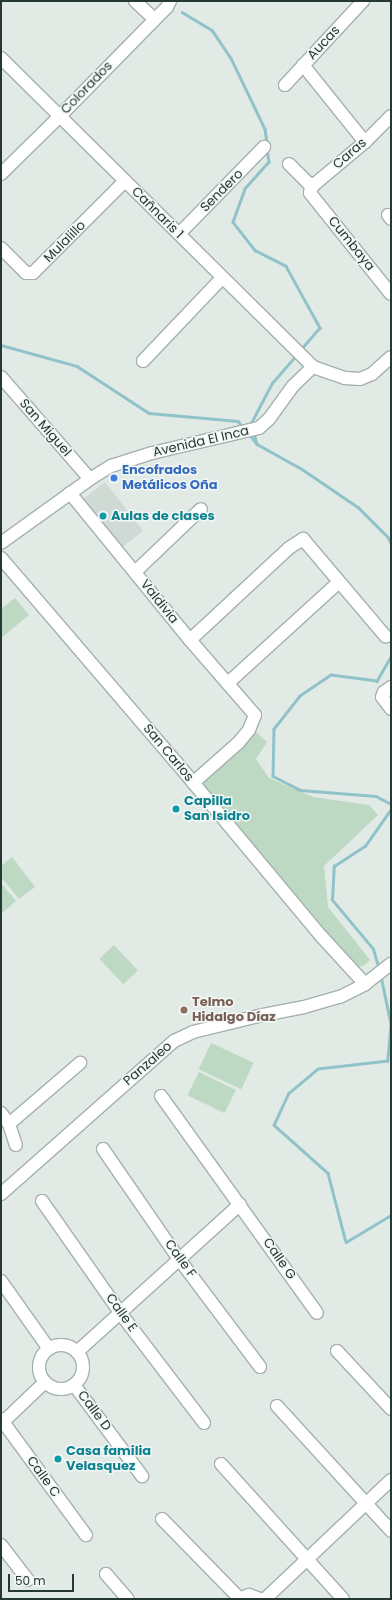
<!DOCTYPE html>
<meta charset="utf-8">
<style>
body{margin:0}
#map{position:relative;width:392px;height:1600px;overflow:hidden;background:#e2eae6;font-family:Poppins,sans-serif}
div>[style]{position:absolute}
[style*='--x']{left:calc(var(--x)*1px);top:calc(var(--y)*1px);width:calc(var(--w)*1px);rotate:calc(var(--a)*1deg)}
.built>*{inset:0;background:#d0dad5;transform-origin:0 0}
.green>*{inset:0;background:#bdd9c4;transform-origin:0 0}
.stream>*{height:2.5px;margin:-1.25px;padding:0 1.25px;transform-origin:1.25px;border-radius:1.25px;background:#90c3c9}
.roads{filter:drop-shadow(1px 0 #a5b1ad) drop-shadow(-1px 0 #a5b1ad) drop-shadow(0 1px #a5b1ad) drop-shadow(0 -1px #a5b1ad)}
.minor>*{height:12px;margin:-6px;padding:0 6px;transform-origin:6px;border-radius:6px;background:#fff}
.minor>.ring{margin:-6px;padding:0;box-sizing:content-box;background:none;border:12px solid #fff;border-radius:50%}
.dots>*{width:11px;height:11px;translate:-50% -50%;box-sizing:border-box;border:2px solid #f2f7f5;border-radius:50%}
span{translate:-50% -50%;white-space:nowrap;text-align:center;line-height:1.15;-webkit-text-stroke:3px #f2f7f5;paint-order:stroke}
.street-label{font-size:13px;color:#243933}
.shop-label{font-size:13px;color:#366cbe;font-weight:700}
.left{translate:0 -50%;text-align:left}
.culture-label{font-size:13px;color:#0d838f;font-weight:700}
.education-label{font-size:13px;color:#785e54;font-weight:700}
.frame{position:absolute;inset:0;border:2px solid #243933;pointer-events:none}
.scale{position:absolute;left:8px;top:1574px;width:66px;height:18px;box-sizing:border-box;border:2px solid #243933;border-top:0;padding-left:5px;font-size:12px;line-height:14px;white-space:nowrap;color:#243933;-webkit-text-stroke:3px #f2f7f5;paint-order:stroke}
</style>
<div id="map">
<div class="built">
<div style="left:105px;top:482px;width:62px;height:29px;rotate:52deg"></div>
</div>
<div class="green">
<div style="clip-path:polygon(15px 598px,29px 615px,1px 638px,1px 609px)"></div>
<div style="clip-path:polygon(254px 730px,267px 742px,256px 759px,269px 778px,313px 797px,369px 805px,378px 815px,324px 866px,328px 907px,370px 960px,363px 966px,357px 967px,351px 964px,203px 783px)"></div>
<div style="clip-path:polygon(12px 857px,35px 887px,19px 899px,1px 877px,1px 866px)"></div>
<div style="clip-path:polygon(1px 883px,16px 901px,1px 914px)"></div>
<div style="left:114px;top:945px;width:35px;height:20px;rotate:47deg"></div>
<div style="left:211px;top:1043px;width:47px;height:29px;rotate:25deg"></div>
<div style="left:199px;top:1072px;width:41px;height:26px;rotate:26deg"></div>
</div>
<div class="stream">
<div style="--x:182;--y:12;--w:35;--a:31"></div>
<div style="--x:212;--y:30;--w:34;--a:56"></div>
<div style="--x:231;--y:58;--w:79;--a:64.4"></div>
<div style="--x:265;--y:129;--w:15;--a:82"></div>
<div style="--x:267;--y:149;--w:13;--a:81"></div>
<div style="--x:269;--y:162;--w:36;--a:132"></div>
<div style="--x:245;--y:189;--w:35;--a:110"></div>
<div style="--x:233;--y:222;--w:36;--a:52"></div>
<div style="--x:255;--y:250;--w:35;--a:27"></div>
<div style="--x:286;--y:266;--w:46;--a:61.2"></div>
<div style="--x:308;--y:306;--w:25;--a:61"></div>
<div style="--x:320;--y:328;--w:29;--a:131"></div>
<div style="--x:1;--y:345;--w:79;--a:15.4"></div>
<div style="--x:77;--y:366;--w:86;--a:33.1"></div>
<div style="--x:149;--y:413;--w:89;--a:5.1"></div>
<div style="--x:238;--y:421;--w:10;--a:53"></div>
<div style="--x:252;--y:426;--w:3;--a:-108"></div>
<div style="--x:251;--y:423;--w:45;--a:-62.3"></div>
<div style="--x:272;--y:383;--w:37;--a:-49"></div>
<div style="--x:254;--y:433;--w:11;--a:75"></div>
<div style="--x:249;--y:434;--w:13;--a:51"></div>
<div style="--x:257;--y:444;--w:51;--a:29.1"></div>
<div style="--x:302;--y:469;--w:68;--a:34.2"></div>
<div style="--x:358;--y:507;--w:42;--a:45"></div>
<div style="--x:388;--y:537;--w:7;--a:63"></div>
<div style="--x:391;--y:657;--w:28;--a:120"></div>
<div style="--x:377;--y:681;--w:46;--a:-172.6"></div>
<div style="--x:331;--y:675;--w:37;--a:146"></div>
<div style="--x:300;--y:696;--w:42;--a:128.2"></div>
<div style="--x:274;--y:729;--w:47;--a:91.2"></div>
<div style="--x:273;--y:776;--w:30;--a:27"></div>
<div style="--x:300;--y:790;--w:76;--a:4.5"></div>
<div style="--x:376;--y:796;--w:17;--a:28"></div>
<div style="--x:379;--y:970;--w:22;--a:-106"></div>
<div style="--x:373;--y:949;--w:64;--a:-129.9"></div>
<div style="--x:332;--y:900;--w:34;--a:-87"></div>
<div style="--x:334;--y:866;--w:37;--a:-33"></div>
<div style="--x:365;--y:846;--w:45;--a:-54.9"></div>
<div style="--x:381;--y:976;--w:49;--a:78.2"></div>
<div style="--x:391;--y:1024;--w:37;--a:95"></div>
<div style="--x:388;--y:1061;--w:70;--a:173.5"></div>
<div style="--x:318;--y:1069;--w:38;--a:140"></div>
<div style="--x:289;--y:1093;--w:35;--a:115"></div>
<div style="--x:274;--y:1125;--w:72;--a:41.6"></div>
<div style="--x:328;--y:1173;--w:71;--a:75.4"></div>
<div style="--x:346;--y:1242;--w:52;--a:-31"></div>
</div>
<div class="roads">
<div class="minor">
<div style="--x:135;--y:1;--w:26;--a:43"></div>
<div style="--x:1;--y:58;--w:439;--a:44.7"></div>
<div style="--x:303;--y:65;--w:99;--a:51.2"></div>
<div style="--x:285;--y:85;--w:115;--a:-47.1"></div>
<div style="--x:391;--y:116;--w:37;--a:135"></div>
<div style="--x:365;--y:142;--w:64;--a:140.1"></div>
<div style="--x:316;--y:183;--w:6;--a:141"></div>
<div style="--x:311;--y:187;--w:6;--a:99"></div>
<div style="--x:310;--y:193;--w:129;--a:51.3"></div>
<div style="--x:289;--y:164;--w:33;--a:45"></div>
<div style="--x:1;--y:174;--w:83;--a:-44.5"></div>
<div style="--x:60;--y:116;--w:153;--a:-45.5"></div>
<div style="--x:167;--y:7;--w:7;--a:-63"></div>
<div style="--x:388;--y:215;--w:5;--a:53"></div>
<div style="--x:179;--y:234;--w:122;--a:-45.7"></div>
<div style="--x:1;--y:248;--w:35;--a:45"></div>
<div style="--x:26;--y:273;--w:7;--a:0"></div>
<div style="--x:33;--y:273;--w:130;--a:-45"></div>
<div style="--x:143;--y:361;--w:115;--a:-46.4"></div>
<div style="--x:1;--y:377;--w:135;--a:48.9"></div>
<div style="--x:70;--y:493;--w:190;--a:50.8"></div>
<div style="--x:190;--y:640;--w:99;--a:49.1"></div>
<div style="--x:255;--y:715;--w:16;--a:112"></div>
<div style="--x:249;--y:730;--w:17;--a:130"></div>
<div style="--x:238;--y:743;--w:60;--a:138.4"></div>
<div style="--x:1;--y:543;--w:110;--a:-35.7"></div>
<div style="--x:90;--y:479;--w:25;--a:-32"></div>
<div style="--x:111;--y:466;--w:43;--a:-17.6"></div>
<div style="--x:152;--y:453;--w:110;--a:-13.2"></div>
<div style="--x:259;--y:428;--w:13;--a:-42"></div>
<div style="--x:269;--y:419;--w:41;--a:-54"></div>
<div style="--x:293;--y:386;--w:28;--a:-44"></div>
<div style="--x:313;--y:367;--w:34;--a:19"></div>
<div style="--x:345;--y:378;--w:15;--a:4"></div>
<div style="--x:360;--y:379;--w:13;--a:-23"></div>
<div style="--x:372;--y:374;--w:25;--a:-42"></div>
<div style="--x:1;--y:558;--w:269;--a:49.4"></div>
<div style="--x:176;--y:762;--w:228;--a:50.2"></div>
<div style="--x:322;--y:937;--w:64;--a:47.5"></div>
<div style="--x:135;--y:572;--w:91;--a:-43.7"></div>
<div style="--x:190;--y:640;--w:135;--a:-42.9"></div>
<div style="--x:289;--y:548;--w:17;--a:-33"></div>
<div style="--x:303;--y:539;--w:128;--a:49.7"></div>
<div style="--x:228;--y:683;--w:150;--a:-42.3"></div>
<div style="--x:391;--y:687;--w:9;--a:144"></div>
<div style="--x:384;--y:692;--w:5;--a:112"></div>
<div style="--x:382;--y:697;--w:15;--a:53"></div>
<div style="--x:161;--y:1096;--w:267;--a:54.3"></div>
<div style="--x:1;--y:1113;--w:14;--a:54"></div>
<div style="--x:9;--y:1124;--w:22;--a:72"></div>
<div style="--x:9;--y:1124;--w:94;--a:-40.7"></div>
<div style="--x:103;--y:1149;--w:134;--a:55.4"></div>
<div style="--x:179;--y:1259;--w:135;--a:53.1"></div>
<div style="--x:1;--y:1194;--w:231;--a:-41.5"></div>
<div style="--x:174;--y:1041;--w:21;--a:-25"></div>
<div style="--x:193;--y:1032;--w:72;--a:-13.7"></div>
<div style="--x:263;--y:1015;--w:42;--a:-11"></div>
<div style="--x:304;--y:1007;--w:37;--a:-16"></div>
<div style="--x:340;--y:997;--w:28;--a:-27"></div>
<div style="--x:365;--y:984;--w:33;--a:-38"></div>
<div style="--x:42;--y:1201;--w:138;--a:55"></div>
<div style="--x:121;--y:1314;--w:137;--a:52.7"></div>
<div style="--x:1;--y:1281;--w:83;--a:54.8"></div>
<div class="ring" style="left:39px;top:1345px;width:32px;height:32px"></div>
<div style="--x:337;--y:1351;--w:79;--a:47"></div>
<div style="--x:77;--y:1352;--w:220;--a:-42.2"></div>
<div style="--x:74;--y:1385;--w:114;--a:53.2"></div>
<div style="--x:277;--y:1406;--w:169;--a:47.6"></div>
<div style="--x:1;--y:1419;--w:144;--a:53.8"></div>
<div style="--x:1;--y:1424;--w:61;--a:-43.7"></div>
<div style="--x:221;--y:1464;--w:182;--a:47.9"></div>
<div style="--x:162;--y:1519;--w:112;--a:45.7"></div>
<div style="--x:1;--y:1545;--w:44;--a:52.4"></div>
<div style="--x:106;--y:1574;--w:33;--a:49"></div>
<div style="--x:239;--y:1599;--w:11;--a:-22"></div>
<div style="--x:249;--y:1595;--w:12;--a:20"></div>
<div style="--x:265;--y:1599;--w:173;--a:-43.4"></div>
</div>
</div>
<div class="dots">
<div style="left:114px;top:478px;background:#3f7fe0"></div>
<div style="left:103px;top:516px;background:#0f9aa8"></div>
<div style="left:176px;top:809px;background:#0f9aa8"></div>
<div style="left:184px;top:1010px;background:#8d6e63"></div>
<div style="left:58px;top:1459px;background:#0f9aa8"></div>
</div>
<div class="street-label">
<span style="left:324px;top:43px;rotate:-47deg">Aucas</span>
<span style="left:87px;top:88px;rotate:-46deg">Colorados</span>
<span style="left:350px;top:154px;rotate:-41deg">Caras</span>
<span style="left:222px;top:191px;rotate:-45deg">Sendero</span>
<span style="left:157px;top:213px;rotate:45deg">Cañnaris 1</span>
<span style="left:65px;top:242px;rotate:-45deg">Mulalillo</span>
<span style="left:351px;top:244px;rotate:51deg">Cumbaya</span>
<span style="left:45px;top:428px;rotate:49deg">San Miguel</span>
<span style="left:201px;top:442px;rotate:-13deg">Avenida El Inca</span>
<span style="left:159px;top:602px;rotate:51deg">Valdivia</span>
<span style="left:168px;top:753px;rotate:50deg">San Carlos</span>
<span style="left:148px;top:1064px;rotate:-41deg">Panzaleo</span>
<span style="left:180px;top:1259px;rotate:54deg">Calle F</span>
<span style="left:279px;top:1259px;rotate:55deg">Calle G</span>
<span style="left:121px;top:1313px;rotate:54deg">Calle E</span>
<span style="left:94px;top:1411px;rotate:53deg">Calle D</span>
<span style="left:43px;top:1477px;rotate:54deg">Calle C</span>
</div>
<div class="shop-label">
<span class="left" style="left:122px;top:478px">Encofrados<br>Metálicos Oña</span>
</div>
<div class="culture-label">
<span class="left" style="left:111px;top:516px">Aulas de clases</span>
<span class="left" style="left:184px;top:809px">Capilla<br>San Isidro</span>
<span class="left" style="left:66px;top:1459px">Casa familia<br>Velasquez</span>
</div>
<div class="education-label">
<span class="left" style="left:192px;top:1010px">Telmo<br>Hidalgo Díaz</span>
</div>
<div class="frame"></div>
<div class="scale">50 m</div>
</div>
